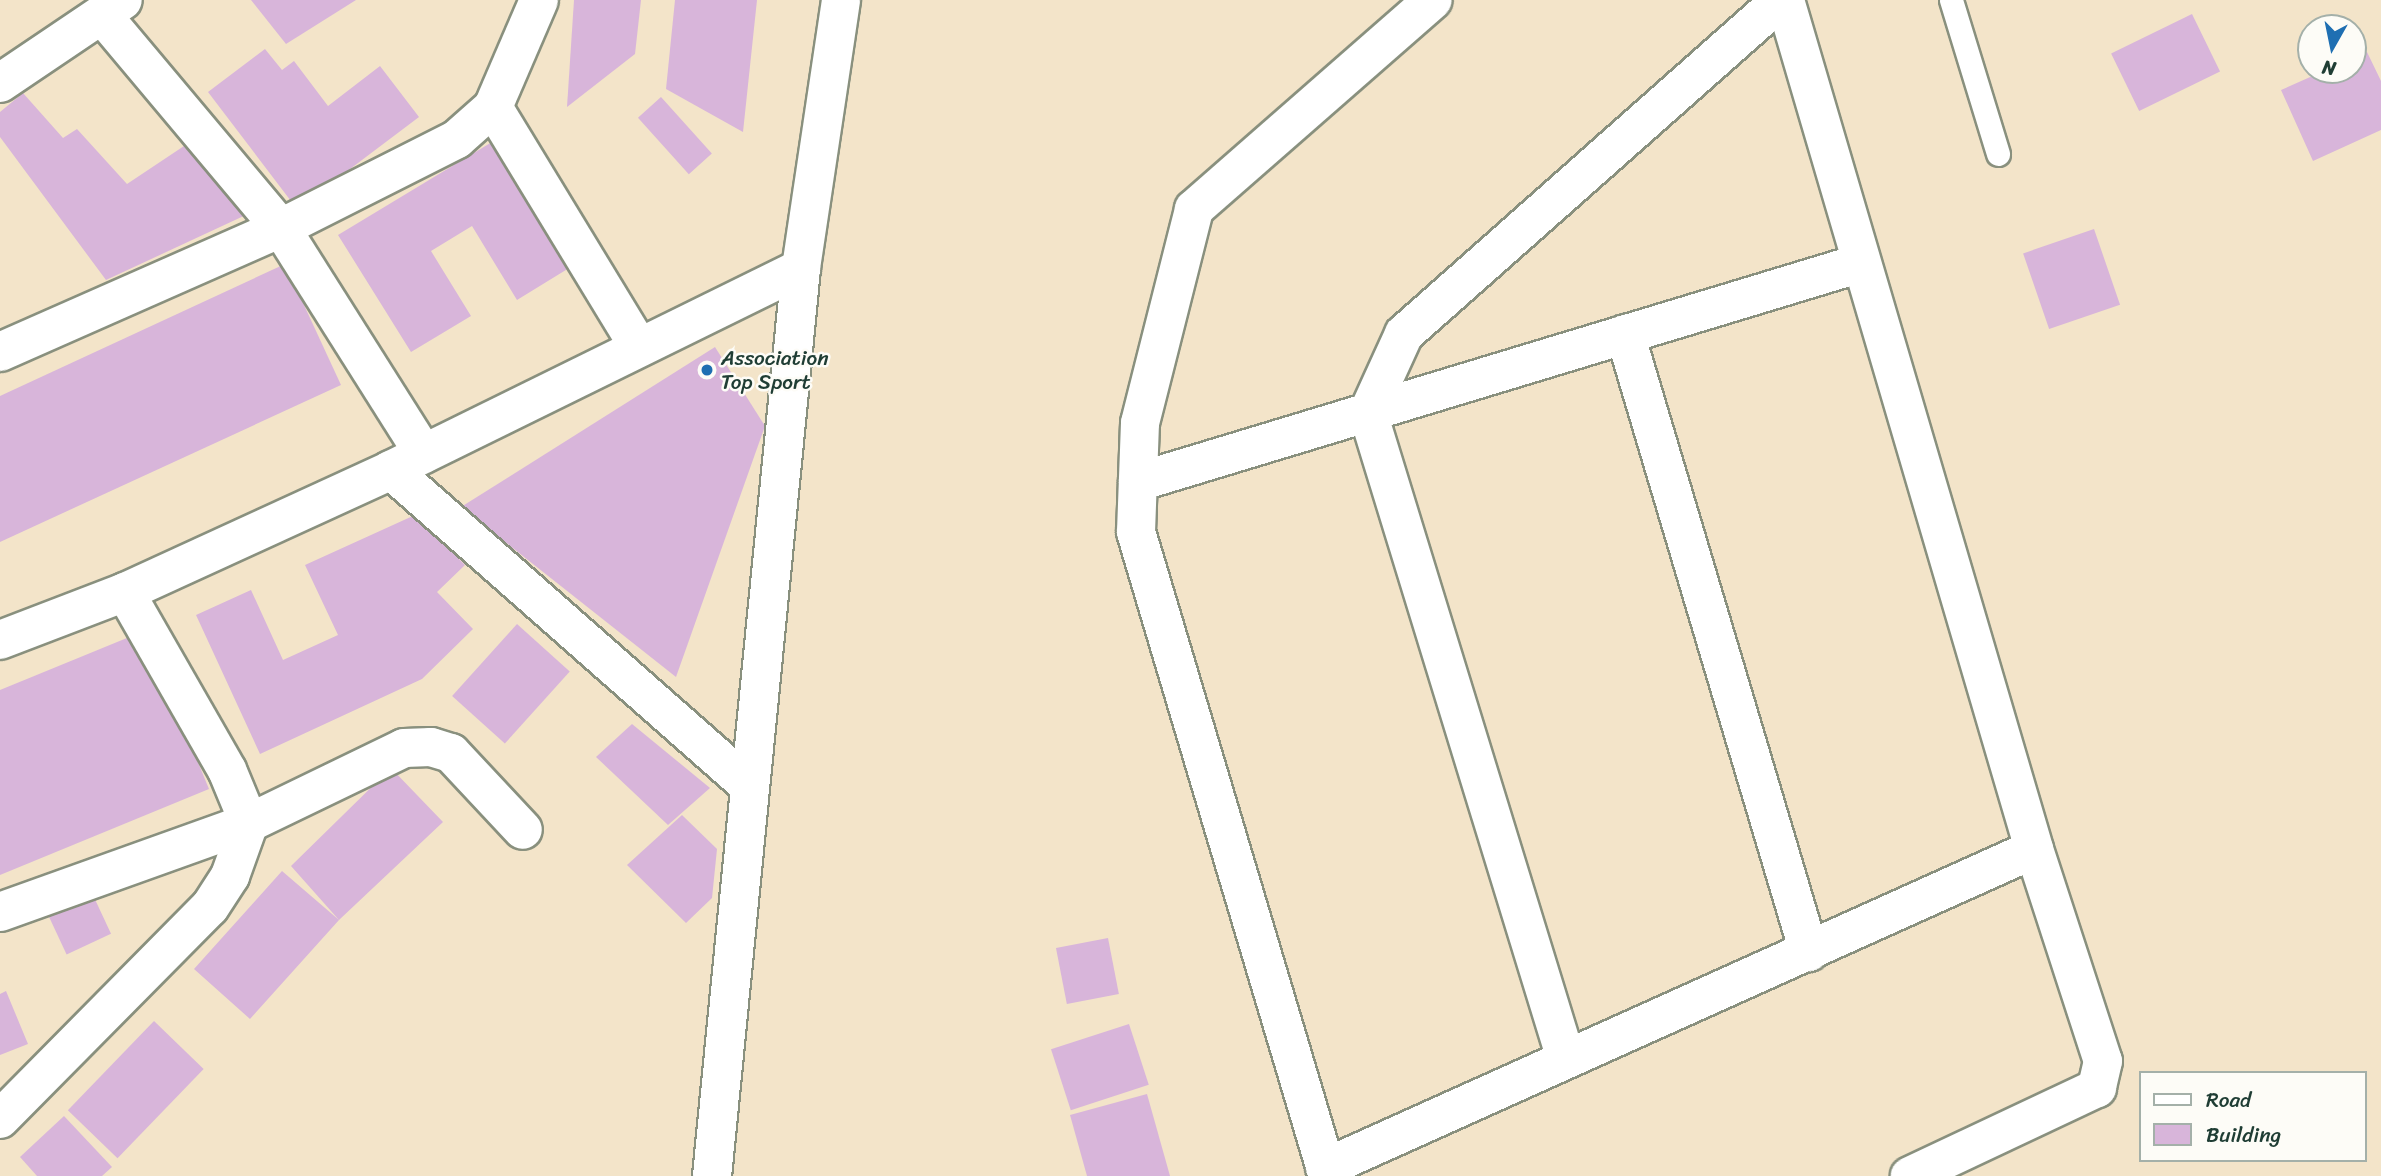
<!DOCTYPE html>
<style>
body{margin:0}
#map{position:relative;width:2381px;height:1176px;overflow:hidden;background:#f3e4c9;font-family:Sriracha,sans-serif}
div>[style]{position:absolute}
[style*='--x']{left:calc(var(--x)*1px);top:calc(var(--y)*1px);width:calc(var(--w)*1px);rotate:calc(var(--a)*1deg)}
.building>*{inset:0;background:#d8b5da;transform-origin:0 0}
.roads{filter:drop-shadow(2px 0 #89907e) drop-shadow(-2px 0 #89907e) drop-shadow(0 2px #89907e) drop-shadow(0 -2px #89907e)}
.service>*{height:23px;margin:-11.5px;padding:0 11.5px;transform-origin:11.5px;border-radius:11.5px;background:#fff}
.minor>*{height:38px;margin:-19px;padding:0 19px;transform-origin:19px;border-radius:19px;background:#fff}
.dots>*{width:19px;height:19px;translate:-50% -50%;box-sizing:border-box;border:4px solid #fdfcf7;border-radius:50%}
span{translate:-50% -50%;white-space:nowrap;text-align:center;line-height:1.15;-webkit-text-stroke:5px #fdfcf7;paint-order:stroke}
.poi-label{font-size:21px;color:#1f3d34}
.left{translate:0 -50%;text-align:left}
.legend{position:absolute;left:2139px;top:1071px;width:228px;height:91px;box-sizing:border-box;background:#fdfcf7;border:2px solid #a4b0a9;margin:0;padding:9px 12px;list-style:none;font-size:21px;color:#1f3d34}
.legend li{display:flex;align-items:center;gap:14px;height:35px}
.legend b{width:35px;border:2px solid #a4b0a9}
.north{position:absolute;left:2297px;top:14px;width:70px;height:70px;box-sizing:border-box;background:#fdfcf7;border:2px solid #a4b0a9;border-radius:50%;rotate:189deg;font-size:19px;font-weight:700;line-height:28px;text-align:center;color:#1f3d34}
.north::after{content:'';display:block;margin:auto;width:24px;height:32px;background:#1f6fb2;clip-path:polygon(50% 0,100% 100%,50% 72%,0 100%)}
</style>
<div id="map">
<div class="building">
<div style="clip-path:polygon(251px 0,356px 0,286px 44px)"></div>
<div style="clip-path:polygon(574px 0,641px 0,635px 54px,567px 107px)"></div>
<div style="clip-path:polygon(675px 0,757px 0,743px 132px,666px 89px)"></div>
<div style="left:2192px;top:14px;width:64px;height:90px;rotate:64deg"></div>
<div style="clip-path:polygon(265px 49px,282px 70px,294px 61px,328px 106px,380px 66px,419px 117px,297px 209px,208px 92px)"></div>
<div style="clip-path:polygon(2367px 52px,2381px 81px,2381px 130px,2313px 161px,2281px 90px,2326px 70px,2353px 70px,2353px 58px)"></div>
<div style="clip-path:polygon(23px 93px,63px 138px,77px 129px,127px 184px,190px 142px,248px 214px,106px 280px,0 137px,0 112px)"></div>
<div style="left:661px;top:97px;width:76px;height:31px;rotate:48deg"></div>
<div style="clip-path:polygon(497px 139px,574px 265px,517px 300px,472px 226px,431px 251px,471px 316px,411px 352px,338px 235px)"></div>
<div style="left:2094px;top:229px;width:80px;height:75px;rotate:71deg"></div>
<div style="clip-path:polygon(285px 264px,341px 385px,0 542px,0 396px)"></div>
<div style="clip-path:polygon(715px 347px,765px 426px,676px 677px,461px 507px)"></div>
<div style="clip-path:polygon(415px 515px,465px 565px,437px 592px,473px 629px,422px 679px,260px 754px,196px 615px,251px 590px,283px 660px,338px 635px,305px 565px)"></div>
<div style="left:517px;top:624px;width:71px;height:97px;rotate:42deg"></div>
<div style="clip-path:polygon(144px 631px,209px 789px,0 875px,0 690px)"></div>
<div style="clip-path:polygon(632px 724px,710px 788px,668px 825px,596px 757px)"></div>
<div style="clip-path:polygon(391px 768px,443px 822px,339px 920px,250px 1019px,194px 969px,282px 871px,339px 920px,291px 866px)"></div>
<div style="clip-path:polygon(682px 815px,717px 849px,712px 898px,686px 923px,627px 865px)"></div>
<div style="left:92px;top:893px;width:45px;height:49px;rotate:65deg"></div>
<div style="left:1108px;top:938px;width:57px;height:53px;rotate:79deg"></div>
<div style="clip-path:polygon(6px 991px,28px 1044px,0 1055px,0 994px)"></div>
<div style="left:154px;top:1021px;width:69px;height:124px;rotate:44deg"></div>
<div style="left:1129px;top:1024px;width:64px;height:82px;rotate:72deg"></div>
<div style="clip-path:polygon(1147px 1094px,1170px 1176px,1087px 1176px,1070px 1115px)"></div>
<div style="clip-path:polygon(64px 1116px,112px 1167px,102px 1176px,37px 1176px,20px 1157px)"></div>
</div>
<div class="roads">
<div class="service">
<div style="--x:1951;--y:0;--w:161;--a:73"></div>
</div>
<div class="minor">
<div style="--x:1785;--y:0;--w:885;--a:73.65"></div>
<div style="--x:2034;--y:849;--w:223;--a:72"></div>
<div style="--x:2103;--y:1061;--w:28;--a:103"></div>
<div style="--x:2097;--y:1088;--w:207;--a:154.8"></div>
<div style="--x:102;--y:15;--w:278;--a:50"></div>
<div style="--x:281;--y:228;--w:267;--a:57.7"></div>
<div style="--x:0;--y:83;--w:148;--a:-34"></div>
<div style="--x:493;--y:107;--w:281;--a:58.7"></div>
<div style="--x:1625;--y:334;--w:645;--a:73.42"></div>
<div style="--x:0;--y:352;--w:307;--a:-23.8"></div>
<div style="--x:281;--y:228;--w:197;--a:-26.8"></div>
<div style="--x:457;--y:139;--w:48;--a:-41.6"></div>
<div style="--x:493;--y:107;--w:116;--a:-66.7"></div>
<div style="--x:391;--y:470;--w:476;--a:41.4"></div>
<div style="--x:1138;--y:482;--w:755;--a:-16.85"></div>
<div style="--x:0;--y:640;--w:134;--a:-21"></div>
<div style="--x:125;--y:592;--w:293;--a:-24.6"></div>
<div style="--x:391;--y:470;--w:457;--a:-26.2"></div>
<div style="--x:0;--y:912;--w:264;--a:-19.7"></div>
<div style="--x:249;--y:823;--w:57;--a:-112.5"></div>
<div style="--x:227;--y:770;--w:205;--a:-119.8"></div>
<div style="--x:1566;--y:1059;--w:676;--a:-107.04"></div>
<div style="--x:1368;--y:413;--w:87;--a:-65.5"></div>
<div style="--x:1404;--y:334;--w:504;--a:-41.54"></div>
<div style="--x:0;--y:1119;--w:298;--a:-45.3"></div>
<div style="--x:210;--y:907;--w:37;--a:-57"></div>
<div style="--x:230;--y:876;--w:56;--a:-70.3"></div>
<div style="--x:249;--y:823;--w:172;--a:-25.8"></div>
<div style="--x:404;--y:748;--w:27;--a:-2"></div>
<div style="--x:431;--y:747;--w:21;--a:17"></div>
<div style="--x:451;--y:753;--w:105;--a:46.9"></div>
<div style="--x:1325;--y:1168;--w:777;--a:-24.22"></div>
<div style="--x:712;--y:1176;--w:912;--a:-84.4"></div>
<div style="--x:801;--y:268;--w:271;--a:-81.5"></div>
<div style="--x:1328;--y:1176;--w:672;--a:-106.6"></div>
<div style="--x:1136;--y:532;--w:109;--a:-87.9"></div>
<div style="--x:1140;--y:423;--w:221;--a:-75.8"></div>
<div style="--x:1194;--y:209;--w:317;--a:-41.2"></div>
</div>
</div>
<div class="dots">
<div style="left:707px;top:370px;background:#1f6fb2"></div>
</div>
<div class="poi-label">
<span class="left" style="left:721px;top:370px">Association<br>Top Sport</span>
</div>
<ul class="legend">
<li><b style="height:9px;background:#fff"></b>Road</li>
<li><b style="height:19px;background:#d8b5da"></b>Building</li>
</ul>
<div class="north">N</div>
</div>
